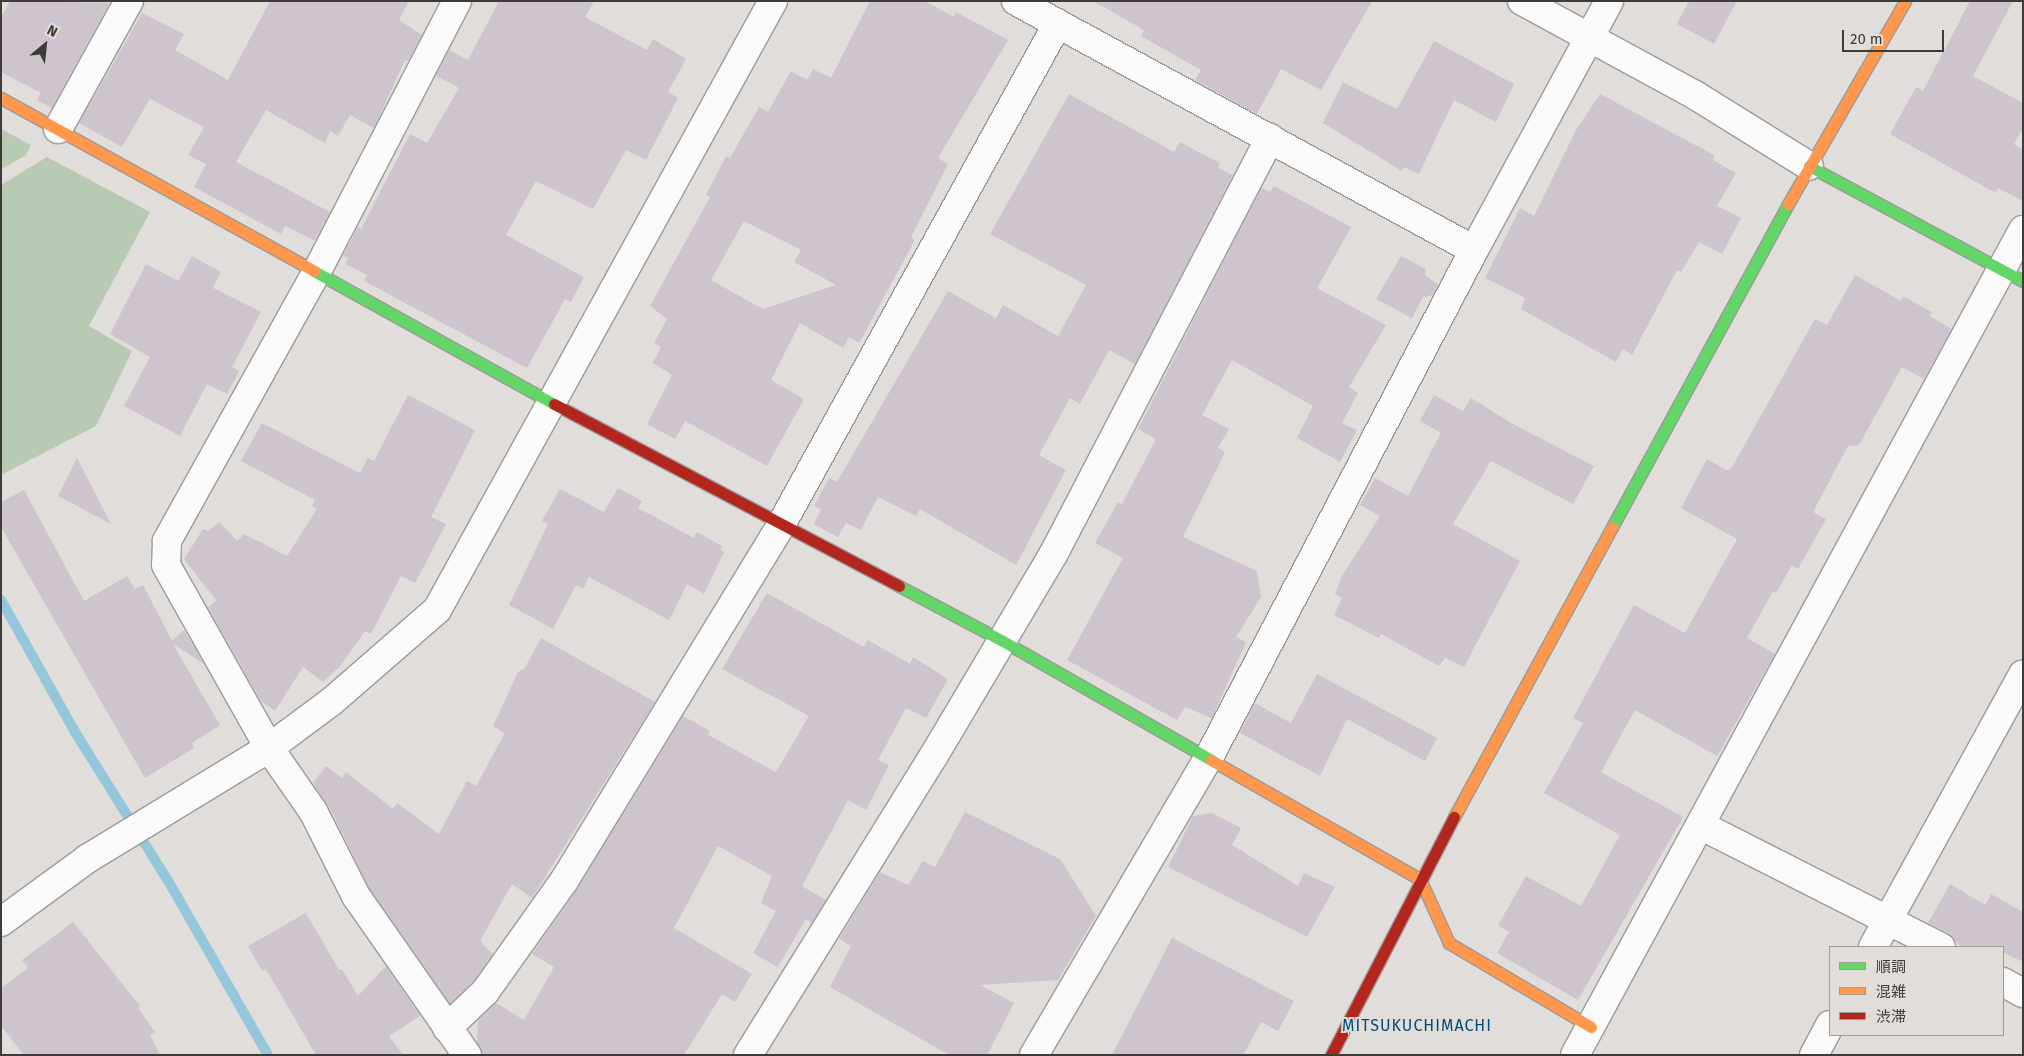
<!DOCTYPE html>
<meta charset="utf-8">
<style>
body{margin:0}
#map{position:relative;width:2024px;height:1056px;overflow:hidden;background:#e0dddb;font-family:"Fira Sans","Noto Sans JP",sans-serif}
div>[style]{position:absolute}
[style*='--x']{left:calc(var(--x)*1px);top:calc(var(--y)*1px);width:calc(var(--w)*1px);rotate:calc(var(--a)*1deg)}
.green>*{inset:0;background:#b8c9b4}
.stream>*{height:10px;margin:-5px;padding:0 5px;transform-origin:5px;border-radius:5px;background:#94c7d9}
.building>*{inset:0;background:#cec4cd}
.roads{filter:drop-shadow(1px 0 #9d9b9a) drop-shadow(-1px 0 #9d9b9a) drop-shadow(0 1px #9d9b9a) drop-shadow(0 -1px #9d9b9a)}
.street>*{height:28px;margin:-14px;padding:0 14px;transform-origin:14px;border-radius:14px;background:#fafafa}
.fast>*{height:11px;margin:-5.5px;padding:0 5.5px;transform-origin:5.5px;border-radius:5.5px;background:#63d668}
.slow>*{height:11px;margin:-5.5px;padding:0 5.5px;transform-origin:5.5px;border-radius:5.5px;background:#ff974d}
.jam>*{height:11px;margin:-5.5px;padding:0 5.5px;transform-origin:5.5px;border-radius:5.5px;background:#b3261e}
span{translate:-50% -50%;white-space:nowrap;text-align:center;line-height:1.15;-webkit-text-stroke:4px #e2ddd9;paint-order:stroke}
.quarter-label{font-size:16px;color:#014c7a;letter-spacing:1px}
.frame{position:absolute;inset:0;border:2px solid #3e3c3a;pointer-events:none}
.legend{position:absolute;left:1829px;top:946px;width:175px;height:90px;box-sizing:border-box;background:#e2ddd9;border:1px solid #a09d99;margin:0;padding:6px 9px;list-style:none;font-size:15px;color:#3e3c3a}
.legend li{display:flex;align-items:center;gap:10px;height:25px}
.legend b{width:25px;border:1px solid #a09d99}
.north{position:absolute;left:20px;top:20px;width:50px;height:50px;-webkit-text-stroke:4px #e2ddd9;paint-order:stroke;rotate:28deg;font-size:14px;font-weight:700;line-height:20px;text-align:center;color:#3e3c3a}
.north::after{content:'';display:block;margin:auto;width:18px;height:22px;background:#3e3c3a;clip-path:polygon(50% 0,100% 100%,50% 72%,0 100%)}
.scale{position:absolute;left:1842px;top:30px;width:102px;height:22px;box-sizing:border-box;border:2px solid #3e3c3a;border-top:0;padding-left:6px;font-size:15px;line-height:18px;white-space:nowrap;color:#3e3c3a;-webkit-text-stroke:4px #e2ddd9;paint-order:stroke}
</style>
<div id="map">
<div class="green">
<div style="clip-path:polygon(1px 129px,31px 145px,25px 156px,1px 169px)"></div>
<div style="clip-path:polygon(47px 157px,150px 212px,89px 326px,132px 351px,96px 426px,1px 475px,1px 185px)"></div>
</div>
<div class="stream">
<div style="--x:1;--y:600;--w:151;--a:60.7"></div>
<div style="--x:75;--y:732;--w:179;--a:58"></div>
<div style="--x:170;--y:884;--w:197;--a:60.2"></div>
</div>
<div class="building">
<div style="clip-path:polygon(10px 1px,110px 3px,52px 108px,37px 100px,41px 93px,1px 72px,1px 17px)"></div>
<div style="clip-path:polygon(270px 1px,409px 1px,399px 20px,422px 35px,408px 61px,405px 60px,374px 128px,350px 115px,338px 136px,330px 131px,325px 143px,266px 110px,236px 162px,330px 212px,315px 241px,285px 226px,281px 234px,194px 187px,206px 164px,188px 155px,204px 127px,150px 99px,122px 147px,79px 123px,142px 13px,184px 34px,175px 50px,228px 80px)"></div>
<div style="clip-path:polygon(499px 1px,594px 1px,585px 17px,647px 50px,653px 39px,686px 59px,668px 92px,678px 98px,646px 160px,626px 150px,593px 209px,536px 181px,506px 235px,584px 277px,571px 302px,565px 299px,527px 368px,364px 281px,367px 275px,345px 264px,348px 258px,343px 256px,358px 227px,361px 229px,410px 134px,427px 143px,459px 88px,436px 76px,449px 50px,468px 60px)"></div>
<div style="clip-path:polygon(evenodd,870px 1px,925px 1px,954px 17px,956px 12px,1008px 40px,938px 158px,948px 164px,911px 237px,915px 240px,859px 343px,849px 337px,843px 348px,800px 323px,771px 380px,804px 399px,767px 466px,685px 421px,675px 439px,647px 424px,672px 375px,653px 363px,661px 347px,654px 343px,667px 319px,650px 306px,710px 197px,706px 195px,726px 156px,730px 158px,759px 107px,768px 112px,791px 71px,807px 80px,813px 69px,831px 78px,870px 1px,744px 221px,801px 250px,794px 262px,836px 285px,763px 309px,711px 280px,744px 221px)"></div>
<div style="clip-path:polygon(1093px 1px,1372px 1px,1321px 90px,1281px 69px,1257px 114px,1195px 80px,1201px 70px,1141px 36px,1144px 30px)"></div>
<div style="clip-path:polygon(1689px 1px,1737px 1px,1714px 44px,1677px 24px)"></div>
<div style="clip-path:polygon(1970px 1px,2013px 1px,1973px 76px,2023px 103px,2023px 128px,2014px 144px,2023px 150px,2023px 201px,1998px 188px,1996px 193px,1890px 134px,1916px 87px,1923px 91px)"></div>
<div style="clip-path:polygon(1434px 41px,1514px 84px,1496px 122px,1454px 100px,1419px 174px,1404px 167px,1402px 171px,1323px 123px,1343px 82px,1397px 109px)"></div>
<div style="clip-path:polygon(1069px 94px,1174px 152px,1180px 142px,1220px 163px,1218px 168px,1233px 175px,1135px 364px,1109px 350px,1080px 404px,1070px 398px,1039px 455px,1066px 470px,1016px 565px,920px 509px,916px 516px,878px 497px,861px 530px,846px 523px,838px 537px,814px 524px,821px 509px,814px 506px,829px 478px,837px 482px,948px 291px,996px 318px,1003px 305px,1058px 336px,1086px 285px,990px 234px)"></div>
<div style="clip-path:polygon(1600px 94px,1714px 155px,1713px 160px,1736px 173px,1717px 206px,1741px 218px,1722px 254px,1699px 242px,1681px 272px,1677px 270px,1632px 355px,1623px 349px,1616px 362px,1521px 309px,1525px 298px,1485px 278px,1520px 208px,1534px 216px,1576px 130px)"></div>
<div style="clip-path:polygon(1274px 186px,1351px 227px,1317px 288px,1386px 325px,1349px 387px,1358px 393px,1342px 423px,1357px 430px,1340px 462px,1297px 438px,1313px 406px,1232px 360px,1202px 415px,1229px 429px,1218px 448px,1225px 452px,1183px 537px,1257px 571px,1261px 597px,1236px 637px,1246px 642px,1212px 718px,1185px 707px,1177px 720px,1067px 660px,1123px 558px,1095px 543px,1118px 502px,1122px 504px,1156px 439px,1138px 429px,1261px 188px,1270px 192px)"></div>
<div style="clip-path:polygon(192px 256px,221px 272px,213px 288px,261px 312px,232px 367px,239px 371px,227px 394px,207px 384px,180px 436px,124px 406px,150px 357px,110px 334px,146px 264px,178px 281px)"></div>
<div style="clip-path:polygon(1401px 256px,1426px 269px,1425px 275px,1438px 285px,1433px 295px,1423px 297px,1412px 318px,1376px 299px)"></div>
<div style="clip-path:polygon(1855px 275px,1901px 301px,1903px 296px,1932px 312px,1930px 316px,1952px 329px,1924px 379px,1902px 367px,1859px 445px,1848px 446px,1813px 512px,1826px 519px,1798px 569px,1792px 565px,1776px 593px,1773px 591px,1747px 638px,1775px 654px,1717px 756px,1635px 710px,1601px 772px,1683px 817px,1578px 1000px,1497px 953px,1509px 932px,1498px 925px,1526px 876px,1581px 906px,1620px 835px,1544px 793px,1583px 723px,1573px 718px,1634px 605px,1685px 633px,1737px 539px,1681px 508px,1707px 459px,1726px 470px,1731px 469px,1815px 319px,1827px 325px)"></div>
<div style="clip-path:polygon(408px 395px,475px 430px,431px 517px,446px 524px,415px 583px,401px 576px,371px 634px,365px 631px,341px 665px,323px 682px,303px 667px,275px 711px,261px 701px,208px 608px,216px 600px,184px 559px,203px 529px,208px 531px,219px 522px,237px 541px,244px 534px,287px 556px,317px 509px,312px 506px,315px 500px,241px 461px,262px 423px,360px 473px,368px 458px,374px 461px)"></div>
<div style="clip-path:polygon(1434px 395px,1463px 411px,1471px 398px,1511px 423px,1594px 466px,1573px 504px,1491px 461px,1453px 524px,1520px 561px,1464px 667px,1445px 658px,1439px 666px,1381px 634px,1379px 638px,1334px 615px,1342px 598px,1335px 594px,1342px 576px,1380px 516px,1360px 505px,1375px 478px,1408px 496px,1441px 433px,1420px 421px)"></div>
<div style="clip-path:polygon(77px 458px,111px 524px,58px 496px)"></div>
<div style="clip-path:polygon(618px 488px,642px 501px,638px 508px,694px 538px,697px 532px,722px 546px,720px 550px,724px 552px,704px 594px,687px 584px,669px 620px,589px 577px,583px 589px,576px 585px,553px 629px,509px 605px,548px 524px,542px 521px,560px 489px,604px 512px)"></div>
<div style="clip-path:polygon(24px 490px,84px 601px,127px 576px,135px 589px,143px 585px,172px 641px,184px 630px,204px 664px,173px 644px,220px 725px,192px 743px,194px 748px,145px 778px,1px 527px,1px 502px)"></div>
<div style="clip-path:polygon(767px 593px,864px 647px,868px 640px,910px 664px,913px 657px,948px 679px,926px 718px,906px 708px,878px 760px,889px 765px,866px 810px,848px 800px,802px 886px,826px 900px,812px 923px,806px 919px,778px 967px,753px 953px,776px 911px,761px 903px,772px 876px,718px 846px,674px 928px,752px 974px,735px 1002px,722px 994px,684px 1055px,482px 1055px,477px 1042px,478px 1020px,496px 1003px,524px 1020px,554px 967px,532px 954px,577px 889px,683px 716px,710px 731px,708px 735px,776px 772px,809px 716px,722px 669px)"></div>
<div style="clip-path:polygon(541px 638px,655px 702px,532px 898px,512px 884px,480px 941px,493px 954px,473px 982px,450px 1004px,369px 888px,331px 810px,313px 783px,326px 766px,342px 778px,346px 772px,393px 809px,397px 803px,439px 834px,467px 781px,476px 786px,505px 733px,493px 726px,518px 672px,524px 669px)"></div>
<div style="clip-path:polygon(1317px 674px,1437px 738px,1425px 761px,1347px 719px,1320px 776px,1240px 733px,1255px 703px,1291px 723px)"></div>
<div style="clip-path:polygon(965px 812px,1060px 859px,1096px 916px,1058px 980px,980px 985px,1014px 1003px,987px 1055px,949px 1055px,830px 987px,851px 946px,839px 939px,880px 872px,908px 885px,923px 861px,935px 867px)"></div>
<div style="clip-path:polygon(1212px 813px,1241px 828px,1232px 845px,1298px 886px,1304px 873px,1335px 887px,1307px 937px,1168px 867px,1193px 816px)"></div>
<div style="clip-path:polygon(1950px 884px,1985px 905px,1991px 894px,2023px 912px,2023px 962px,2003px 952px,2003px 947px,1961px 947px,1948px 933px,1928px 923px)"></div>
<div style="clip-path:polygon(306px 913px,339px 970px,342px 969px,358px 996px,386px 966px,420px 1016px,389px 1036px,403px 1055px,316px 1055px,266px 969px,262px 971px,248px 946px)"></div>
<div style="clip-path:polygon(73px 922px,140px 1006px,138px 1008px,155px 1032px,150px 1035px,160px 1055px,24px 1055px,1px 1026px,1px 988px,28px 968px,22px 960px)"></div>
<div style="clip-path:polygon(1172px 938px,1294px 1001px,1278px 1031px,1261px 1022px,1243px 1055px,1112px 1055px)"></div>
</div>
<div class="roads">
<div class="street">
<div style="--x:457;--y:1;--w:306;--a:117.4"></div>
<div style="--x:316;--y:273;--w:307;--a:119.1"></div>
<div style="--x:167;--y:541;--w:24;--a:92"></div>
<div style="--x:166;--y:565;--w:210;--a:60.6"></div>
<div style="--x:269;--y:748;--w:77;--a:55.1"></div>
<div style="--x:313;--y:811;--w:95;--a:63.2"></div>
<div style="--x:356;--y:896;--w:194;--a:55.1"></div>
<div style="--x:1016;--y:1;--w:521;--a:28.53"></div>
<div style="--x:1522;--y:1;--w:197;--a:28.5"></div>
<div style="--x:1695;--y:95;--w:134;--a:31.9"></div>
<div style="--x:58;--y:129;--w:146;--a:-61"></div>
<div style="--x:1702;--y:826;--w:268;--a:26.9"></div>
<div style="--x:1;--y:922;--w:107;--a:-36.2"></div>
<div style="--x:87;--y:859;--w:213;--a:-31.4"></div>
<div style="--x:269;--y:748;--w:77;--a:-36.6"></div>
<div style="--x:331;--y:702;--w:140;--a:-41"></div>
<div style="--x:437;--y:610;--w:696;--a:-61.11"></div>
<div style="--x:1873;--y:947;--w:311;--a:-61.2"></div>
<div style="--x:2003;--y:982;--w:23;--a:29"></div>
<div style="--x:447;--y:1028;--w:52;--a:-43.5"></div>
<div style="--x:485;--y:992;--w:136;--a:-54.6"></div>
<div style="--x:564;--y:881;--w:417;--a:-58.6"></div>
<div style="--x:781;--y:525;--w:573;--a:-61.11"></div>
<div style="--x:748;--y:1055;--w:351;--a:-58.2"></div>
<div style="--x:933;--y:757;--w:237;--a:-59.3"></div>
<div style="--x:1054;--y:553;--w:468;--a:-62.5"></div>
<div style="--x:1034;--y:1055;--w:343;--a:-59.6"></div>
<div style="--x:1208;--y:759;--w:574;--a:-62.41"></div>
<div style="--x:1474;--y:250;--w:283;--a:-61.5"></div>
<div style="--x:1575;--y:1055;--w:939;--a:-61.5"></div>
<div style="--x:1814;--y:1055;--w:34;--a:-62"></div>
</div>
<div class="fast">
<div style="--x:1809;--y:166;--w:243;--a:28.3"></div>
<div style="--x:314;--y:271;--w:274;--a:29"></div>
<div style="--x:1612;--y:527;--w:368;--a:-61.4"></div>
<div style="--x:899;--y:586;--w:115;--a:27.9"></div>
<div style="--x:1001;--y:640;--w:242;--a:29.7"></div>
</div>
<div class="slow">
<div style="--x:1;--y:98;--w:358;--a:28.9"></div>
<div style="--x:1788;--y:204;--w:234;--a:-60"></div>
<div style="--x:1211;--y:760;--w:241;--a:29.7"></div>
<div style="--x:1420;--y:879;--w:70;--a:65.6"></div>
<div style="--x:1449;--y:943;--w:165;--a:30.6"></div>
<div style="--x:1454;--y:817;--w:330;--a:-61.4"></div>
</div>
<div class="jam">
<div style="--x:554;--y:404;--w:390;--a:27.8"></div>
<div style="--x:1331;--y:1055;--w:268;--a:-62.7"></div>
</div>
</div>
<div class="quarter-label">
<span style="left:1417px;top:1026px">MITSUKUCHIMACHI</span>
</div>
<div class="frame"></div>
<ul class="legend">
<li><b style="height:6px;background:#63d668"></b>順調</li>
<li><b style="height:6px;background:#ff974d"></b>混雑</li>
<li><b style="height:6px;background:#b3261e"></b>渋滞</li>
</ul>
<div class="north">N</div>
<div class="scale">20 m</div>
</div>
